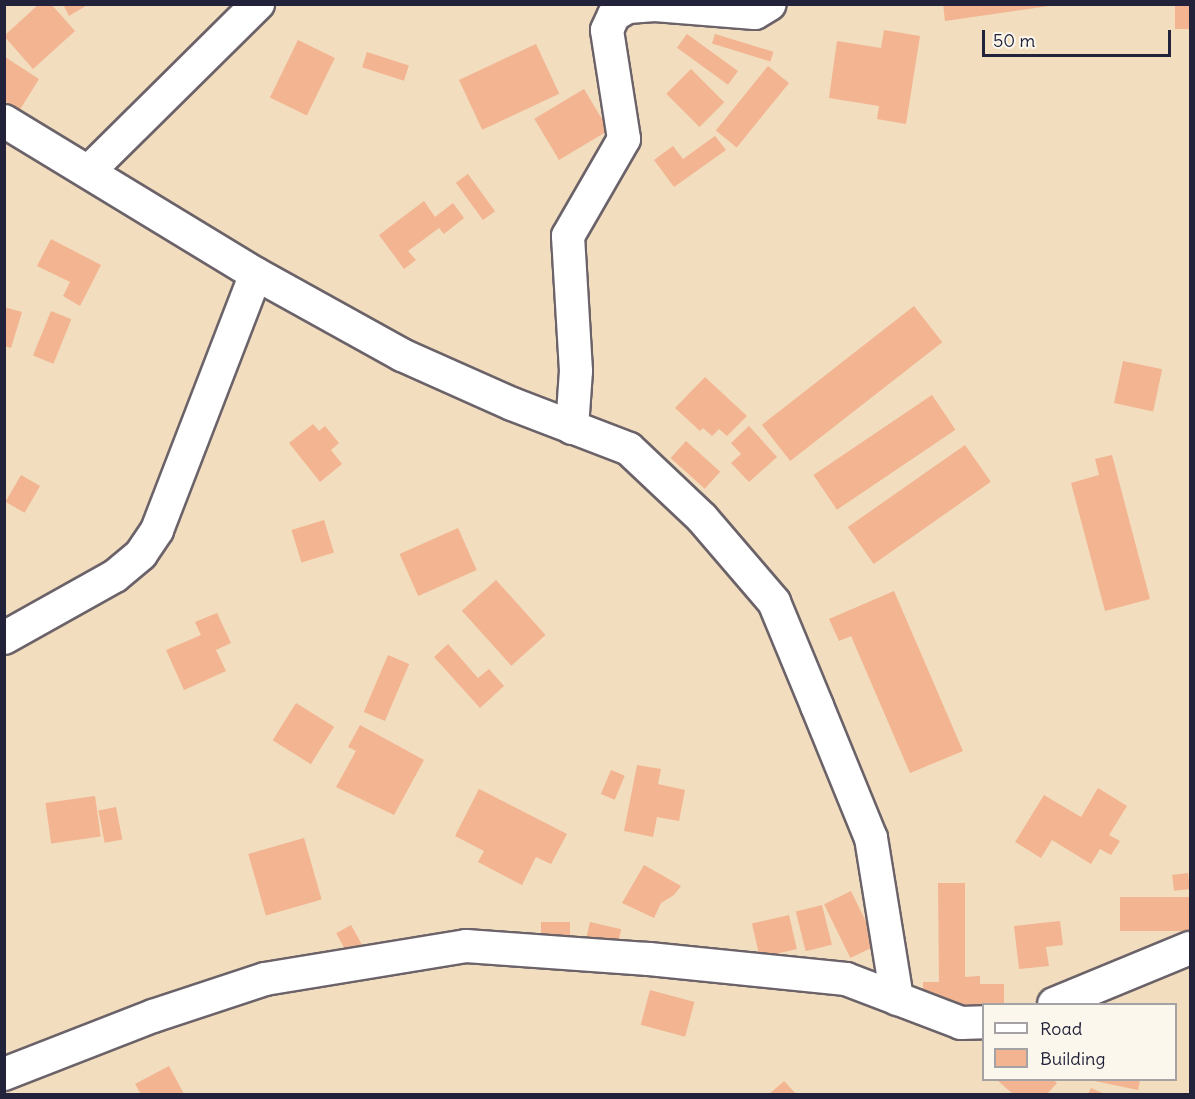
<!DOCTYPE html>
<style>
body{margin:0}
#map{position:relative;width:1195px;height:1099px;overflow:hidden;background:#f2ddbe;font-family:Delius,sans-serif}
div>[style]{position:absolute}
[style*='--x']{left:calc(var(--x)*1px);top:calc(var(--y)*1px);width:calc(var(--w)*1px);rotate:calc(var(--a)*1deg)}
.building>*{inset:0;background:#f2b491;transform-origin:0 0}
.roads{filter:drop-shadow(2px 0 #6b6369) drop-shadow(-2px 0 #6b6369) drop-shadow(0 2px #6b6369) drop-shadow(0 -2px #6b6369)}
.minor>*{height:32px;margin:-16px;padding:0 16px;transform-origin:16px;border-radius:16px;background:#fff}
span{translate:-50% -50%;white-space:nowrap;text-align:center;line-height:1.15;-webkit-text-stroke:5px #fbf7ec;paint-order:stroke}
.frame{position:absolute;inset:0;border:6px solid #22223b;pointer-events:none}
.legend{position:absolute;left:982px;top:1003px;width:195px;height:78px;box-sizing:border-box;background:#fbf7ec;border:2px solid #a4a2a5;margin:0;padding:8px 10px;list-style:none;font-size:18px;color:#22223b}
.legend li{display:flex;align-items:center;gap:12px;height:30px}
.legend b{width:30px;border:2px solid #a4a2a5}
.scale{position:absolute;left:982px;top:30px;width:189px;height:27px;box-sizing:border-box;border:3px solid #22223b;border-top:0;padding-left:8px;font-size:18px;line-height:21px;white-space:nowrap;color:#22223b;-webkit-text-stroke:4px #fbf7ec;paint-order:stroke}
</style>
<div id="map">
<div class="building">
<div style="clip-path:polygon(39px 4px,51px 4px,75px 31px,33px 69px,4px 36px)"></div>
<div style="clip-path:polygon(63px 4px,89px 4px,69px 16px)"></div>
<div style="clip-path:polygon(943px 4px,1049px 4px,1049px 6px,945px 21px)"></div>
<div style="left:1190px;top:6px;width:23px;height:15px;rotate:90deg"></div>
<div style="clip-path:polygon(884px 30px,920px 36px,906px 124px,877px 119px,879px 106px,829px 98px,837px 41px,881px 48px)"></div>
<div style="left:687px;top:34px;width:63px;height:17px;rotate:36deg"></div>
<div style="left:715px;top:34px;width:61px;height:10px;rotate:17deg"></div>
<div style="left:298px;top:40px;width:41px;height:64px;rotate:26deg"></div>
<div style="left:536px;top:44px;width:55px;height:85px;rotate:65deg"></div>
<div style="left:367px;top:52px;width:44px;height:16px;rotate:18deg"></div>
<div style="clip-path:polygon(5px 57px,39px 79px,19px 111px,5px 101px)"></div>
<div style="left:768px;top:66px;width:27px;height:83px;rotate:39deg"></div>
<div style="left:691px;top:69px;width:47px;height:35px;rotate:45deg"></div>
<div style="left:584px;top:89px;width:48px;height:58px;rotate:59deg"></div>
<div style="clip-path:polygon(715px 136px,726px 150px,674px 187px,654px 160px,673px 146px,683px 159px)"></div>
<div style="left:468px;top:174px;width:46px;height:15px;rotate:54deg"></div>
<div style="clip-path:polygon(424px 201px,435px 217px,453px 203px,464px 218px,444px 234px,439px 228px,408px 251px,416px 260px,404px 269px,379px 235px)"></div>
<div style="clip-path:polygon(51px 239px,101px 265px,80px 306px,63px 296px,70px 282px,37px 266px)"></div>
<div style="left:914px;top:306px;width:46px;height:193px;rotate:52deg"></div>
<div style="clip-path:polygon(4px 307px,22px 312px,11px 348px,4px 346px)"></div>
<div style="left:51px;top:311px;width:22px;height:48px;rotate:22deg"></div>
<div style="left:1123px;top:361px;width:40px;height:43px;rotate:12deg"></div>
<div style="clip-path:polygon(705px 377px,747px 416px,727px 436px,719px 429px,712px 436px,703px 428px,700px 431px,675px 408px)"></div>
<div style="left:932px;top:395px;width:42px;height:143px;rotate:56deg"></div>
<div style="clip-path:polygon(313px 424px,319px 431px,325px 426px,339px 443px,331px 450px,342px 464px,320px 482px,289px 443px)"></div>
<div style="clip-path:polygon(749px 426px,777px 457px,749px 482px,731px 463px,741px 454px,731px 443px)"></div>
<div style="left:686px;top:441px;width:46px;height:23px;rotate:42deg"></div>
<div style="left:965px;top:445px;width:45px;height:143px;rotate:55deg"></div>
<div style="clip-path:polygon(1112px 455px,1150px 599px,1105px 611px,1071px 483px,1099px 475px,1095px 459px)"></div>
<div style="left:21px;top:475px;width:22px;height:31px;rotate:30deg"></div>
<div style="left:324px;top:520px;width:34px;height:34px;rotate:73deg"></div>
<div style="left:458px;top:528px;width:46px;height:64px;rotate:66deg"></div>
<div style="left:496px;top:580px;width:74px;height:46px;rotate:48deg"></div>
<div style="clip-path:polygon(894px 591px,963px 751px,910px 773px,851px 636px,839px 641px,829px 619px)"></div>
<div style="clip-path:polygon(217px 613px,231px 643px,216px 650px,226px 671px,184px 690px,166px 650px,201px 635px,195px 622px)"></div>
<div style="clip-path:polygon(448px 644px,478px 678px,489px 669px,504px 686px,480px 708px,434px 657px)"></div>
<div style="left:388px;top:655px;width:23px;height:62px;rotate:23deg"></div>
<div style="left:296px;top:703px;width:45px;height:44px;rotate:32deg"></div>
<div style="clip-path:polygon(360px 725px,424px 760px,394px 815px,336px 787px,356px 751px,348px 747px)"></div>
<div style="clip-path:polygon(637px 765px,661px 769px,658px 784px,685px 790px,679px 821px,657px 817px,653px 837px,624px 831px)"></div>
<div style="left:611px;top:770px;width:15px;height:26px;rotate:23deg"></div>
<div style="clip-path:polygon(1098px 788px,1127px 806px,1109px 835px,1120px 841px,1111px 855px,1100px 849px,1091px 864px,1052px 840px,1041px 858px,1015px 842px,1044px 795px,1081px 817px)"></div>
<div style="clip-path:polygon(479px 789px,567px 834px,551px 864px,536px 857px,522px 885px,478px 862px,484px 851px,455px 836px)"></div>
<div style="left:95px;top:796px;width:41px;height:50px;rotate:82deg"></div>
<div style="left:116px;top:807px;width:33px;height:18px;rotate:79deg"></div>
<div style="left:304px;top:838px;width:64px;height:58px;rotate:74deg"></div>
<div style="clip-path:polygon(644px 865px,681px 886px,674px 895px,661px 903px,654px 918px,622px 903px)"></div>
<div style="left:1188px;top:873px;width:16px;height:16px;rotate:83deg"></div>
<div style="clip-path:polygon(938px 883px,965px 883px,965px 977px,980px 976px,980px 984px,1004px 984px,1004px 1004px,923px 1007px,923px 982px,939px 982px)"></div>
<div style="left:851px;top:891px;width:60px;height:30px;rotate:64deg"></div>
<div style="left:1190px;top:897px;width:34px;height:70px;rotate:90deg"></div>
<div style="left:822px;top:905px;width:41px;height:27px;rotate:76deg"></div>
<div style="left:789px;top:915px;width:35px;height:38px;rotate:77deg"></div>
<div style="clip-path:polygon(1060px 921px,1063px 945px,1046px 947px,1049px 966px,1019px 969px,1014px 926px)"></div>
<div style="left:541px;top:922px;width:29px;height:17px"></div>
<div style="left:590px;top:922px;width:32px;height:18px;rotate:13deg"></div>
<div style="left:351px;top:925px;width:33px;height:17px;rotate:61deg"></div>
<div style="left:650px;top:990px;width:46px;height:36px;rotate:15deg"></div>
<div style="clip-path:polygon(169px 1066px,184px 1094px,141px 1094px,135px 1084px)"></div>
<div style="clip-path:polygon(997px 1080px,1053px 1080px,1057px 1083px,1047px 1094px,1013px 1094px)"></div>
<div style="clip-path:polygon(1090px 1080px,1140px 1080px,1138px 1090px)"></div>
<div style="clip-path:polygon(784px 1081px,796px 1094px,769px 1094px,782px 1083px)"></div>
<div style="clip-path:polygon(1091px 1088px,1105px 1094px,1088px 1094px)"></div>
</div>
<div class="roads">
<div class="minor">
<div style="--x:4;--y:121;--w:295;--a:31.3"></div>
<div style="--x:256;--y:274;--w:167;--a:29"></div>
<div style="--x:402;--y:355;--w:120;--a:24"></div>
<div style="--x:512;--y:404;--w:125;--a:21"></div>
<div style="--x:629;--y:449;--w:100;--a:43.4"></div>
<div style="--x:702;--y:518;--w:111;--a:49.4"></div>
<div style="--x:774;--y:602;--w:113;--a:67.5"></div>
<div style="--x:817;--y:706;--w:143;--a:67.8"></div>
<div style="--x:871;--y:838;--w:163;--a:80.8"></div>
<div style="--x:89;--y:171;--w:238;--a:-44.7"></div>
<div style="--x:572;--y:428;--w:57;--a:-86"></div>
<div style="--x:576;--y:371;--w:135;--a:-93.4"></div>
<div style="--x:568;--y:236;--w:112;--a:-60"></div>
<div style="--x:624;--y:139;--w:110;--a:-98.9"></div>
<div style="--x:607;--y:30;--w:17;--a:-65"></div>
<div style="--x:614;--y:15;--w:16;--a:-30"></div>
<div style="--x:628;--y:7;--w:27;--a:-4"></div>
<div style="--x:655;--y:5;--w:100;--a:4.6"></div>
<div style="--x:755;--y:13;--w:17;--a:-31"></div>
<div style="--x:4;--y:638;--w:127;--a:-29.2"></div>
<div style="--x:115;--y:576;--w:34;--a:-40"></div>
<div style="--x:141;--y:554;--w:29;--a:-56"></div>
<div style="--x:157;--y:530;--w:274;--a:-68.9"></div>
<div style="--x:1054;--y:1004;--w:147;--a:-22.4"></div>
<div style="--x:4;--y:1074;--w:160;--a:-21.3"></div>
<div style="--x:153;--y:1016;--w:118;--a:-18.3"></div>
<div style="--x:265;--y:979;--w:204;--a:-9.3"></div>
<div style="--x:466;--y:946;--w:183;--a:4.1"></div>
<div style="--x:649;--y:959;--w:198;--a:5.8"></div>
<div style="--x:846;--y:979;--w:123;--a:20.9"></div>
<div style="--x:961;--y:1023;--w:23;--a:-2"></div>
</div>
</div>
<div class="frame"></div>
<ul class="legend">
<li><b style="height:8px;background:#fff"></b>Road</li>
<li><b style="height:16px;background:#f2b491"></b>Building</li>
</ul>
<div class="scale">50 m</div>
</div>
